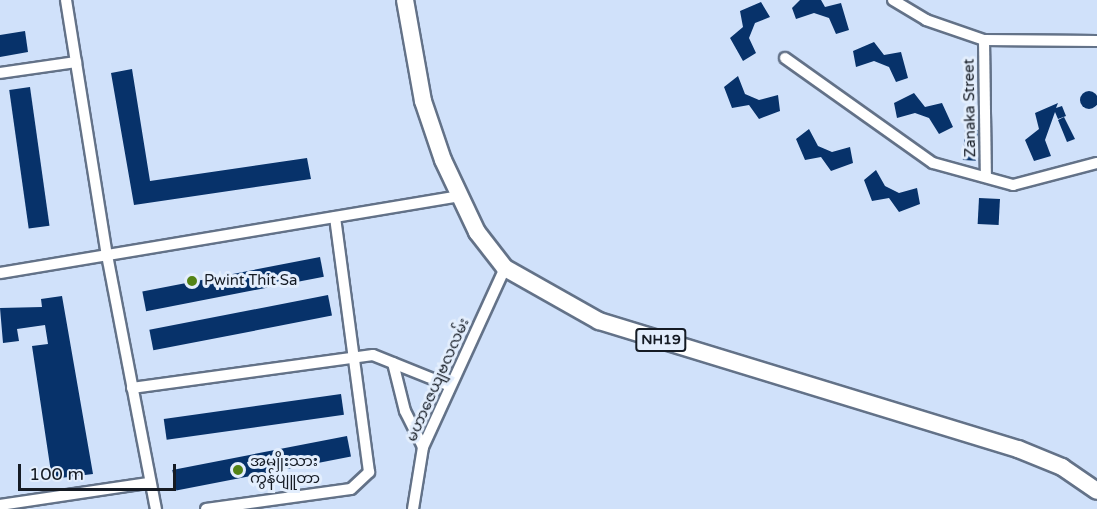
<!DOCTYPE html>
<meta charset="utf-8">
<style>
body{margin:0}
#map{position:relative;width:1097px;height:509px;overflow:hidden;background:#d0e1fa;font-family:"Varela Round","Noto Sans Myanmar",sans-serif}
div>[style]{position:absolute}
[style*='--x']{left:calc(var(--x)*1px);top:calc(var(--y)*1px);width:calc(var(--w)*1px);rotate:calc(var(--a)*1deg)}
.building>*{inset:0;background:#07326a;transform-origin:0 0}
.round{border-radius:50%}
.roads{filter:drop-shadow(2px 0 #637288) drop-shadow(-2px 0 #637288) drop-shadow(0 2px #637288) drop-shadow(0 -2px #637288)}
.minor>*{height:10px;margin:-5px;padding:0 5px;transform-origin:5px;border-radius:5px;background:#fff}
.trunk>*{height:16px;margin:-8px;padding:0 8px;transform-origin:8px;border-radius:8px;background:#fff}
.dots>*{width:16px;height:16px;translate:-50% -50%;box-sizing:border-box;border:3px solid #e3eefd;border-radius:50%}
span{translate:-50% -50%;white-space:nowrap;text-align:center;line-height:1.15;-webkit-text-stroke:6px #e3eefd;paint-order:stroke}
.shield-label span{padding:2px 4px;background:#e3eefd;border:2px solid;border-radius:4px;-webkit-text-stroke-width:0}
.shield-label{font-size:14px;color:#151b24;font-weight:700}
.street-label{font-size:15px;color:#151b24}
.poi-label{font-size:15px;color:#151b24}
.left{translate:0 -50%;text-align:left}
.scale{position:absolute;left:18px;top:464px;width:158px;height:27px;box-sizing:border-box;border:3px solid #151b24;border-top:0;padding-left:8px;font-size:18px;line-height:21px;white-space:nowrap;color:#151b24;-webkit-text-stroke:4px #e3eefd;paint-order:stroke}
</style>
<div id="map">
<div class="building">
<div style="clip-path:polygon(800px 0,821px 0,825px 7px,841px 3px,849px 30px,836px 34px,829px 18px,814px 13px,796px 19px,792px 8px)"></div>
<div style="clip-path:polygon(761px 2px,770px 17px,755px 23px,749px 38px,756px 53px,743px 61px,730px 38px,743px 27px,740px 11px)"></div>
<div style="clip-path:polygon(25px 31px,28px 52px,0 57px,0 35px)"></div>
<div style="clip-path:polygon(874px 42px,884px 55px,901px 52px,908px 78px,896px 82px,889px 67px,874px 61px,856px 67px,853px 51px)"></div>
<div style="clip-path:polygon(132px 69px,150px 181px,307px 158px,311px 179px,134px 205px,111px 73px)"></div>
<div style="clip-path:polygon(738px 76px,745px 94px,759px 100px,778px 95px,780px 111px,759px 119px,749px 105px,732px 108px,724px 87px)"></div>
<div style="left:30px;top:87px;width:140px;height:21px;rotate:82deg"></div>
<div class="round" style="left:1080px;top:91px;width:18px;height:18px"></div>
<div style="clip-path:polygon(914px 93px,925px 107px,942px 103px,953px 127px,939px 134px,929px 118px,915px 113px,897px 118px,894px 103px)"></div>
<div style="clip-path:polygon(1058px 103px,1056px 108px,1062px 106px,1066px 116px,1058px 119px,1055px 112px,1045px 140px,1051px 156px,1034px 161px,1025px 140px,1039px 129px,1035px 113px)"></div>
<div style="clip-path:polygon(1064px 117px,1075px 139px,1067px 142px,1058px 120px)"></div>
<div style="clip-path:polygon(809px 129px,818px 146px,832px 152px,850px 147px,853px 163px,831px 171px,821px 157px,805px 160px,796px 139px)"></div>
<div style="left:965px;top:129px;width:13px;height:31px;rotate:4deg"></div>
<div style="clip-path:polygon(876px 170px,885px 186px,899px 193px,917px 188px,920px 204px,899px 212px,889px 198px,872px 201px,864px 180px)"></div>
<div style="left:979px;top:198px;width:21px;height:26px;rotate:3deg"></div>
<div style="left:320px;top:257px;width:20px;height:181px;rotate:79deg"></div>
<div style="left:328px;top:295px;width:21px;height:182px;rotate:79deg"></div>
<div style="clip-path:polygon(62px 296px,93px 474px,52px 479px,32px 346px,48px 344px,45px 325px,17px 329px,19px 341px,3px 343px,0 308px,42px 307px,41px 299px)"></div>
<div style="left:341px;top:394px;width:21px;height:179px;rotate:82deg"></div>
<div style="left:347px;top:436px;width:21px;height:178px;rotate:79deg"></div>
</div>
<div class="roads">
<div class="minor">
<div style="--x:66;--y:0;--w:258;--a:80.9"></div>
<div style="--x:107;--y:255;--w:259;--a:79.1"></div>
<div style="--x:893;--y:0;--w:39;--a:31"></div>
<div style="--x:926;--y:20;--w:61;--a:19"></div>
<div style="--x:984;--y:40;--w:113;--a:0.5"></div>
<div style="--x:984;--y:40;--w:136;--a:89.2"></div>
<div style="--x:785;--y:58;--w:181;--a:35.4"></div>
<div style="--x:933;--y:163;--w:83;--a:15.4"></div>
<div style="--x:1013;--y:185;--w:87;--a:-14.7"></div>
<div style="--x:0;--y:73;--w:77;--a:-8.2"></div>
<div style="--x:0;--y:273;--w:466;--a:-9.5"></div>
<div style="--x:393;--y:363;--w:49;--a:76"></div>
<div style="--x:405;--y:411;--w:40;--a:63.4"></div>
<div style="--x:132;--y:388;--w:243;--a:-7.8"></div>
<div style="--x:373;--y:355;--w:83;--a:21.9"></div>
<div style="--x:0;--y:505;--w:150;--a:-8.5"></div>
<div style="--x:206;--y:509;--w:146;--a:-7.9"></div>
<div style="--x:351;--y:489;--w:25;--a:-43"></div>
<div style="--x:369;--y:472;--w:257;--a:-97.6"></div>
<div style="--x:413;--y:509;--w:63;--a:-80.8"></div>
<div style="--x:423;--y:447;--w:197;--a:-65.4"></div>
</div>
<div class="trunk">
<div style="--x:405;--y:0;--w:103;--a:79.9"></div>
<div style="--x:423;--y:101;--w:62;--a:71.3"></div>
<div style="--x:443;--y:160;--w:80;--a:64.7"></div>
<div style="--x:477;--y:232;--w:46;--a:52.1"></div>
<div style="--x:505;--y:268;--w:108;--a:29.4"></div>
<div style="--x:599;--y:321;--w:438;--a:17"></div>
<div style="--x:1018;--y:449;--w:48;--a:22.2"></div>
<div style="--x:1062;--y:467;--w:42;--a:34.4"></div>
</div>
</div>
<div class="dots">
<div style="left:192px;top:281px;background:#538316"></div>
<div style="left:238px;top:470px;background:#538316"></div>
</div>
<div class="shield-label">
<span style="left:661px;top:340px">NH19</span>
</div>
<div class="street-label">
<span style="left:970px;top:108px;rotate:-91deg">Zanaka Street</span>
<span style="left:438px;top:380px;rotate:-66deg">မဟာဇေယျဗလလမ်း</span>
</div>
<div class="poi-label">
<span class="left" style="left:204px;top:281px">Pwint Thit Sa</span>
<span class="left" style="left:250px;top:470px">အမျိုးသား<br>ကွန်ပျူတာ</span>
</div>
<div class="scale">100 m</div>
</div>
